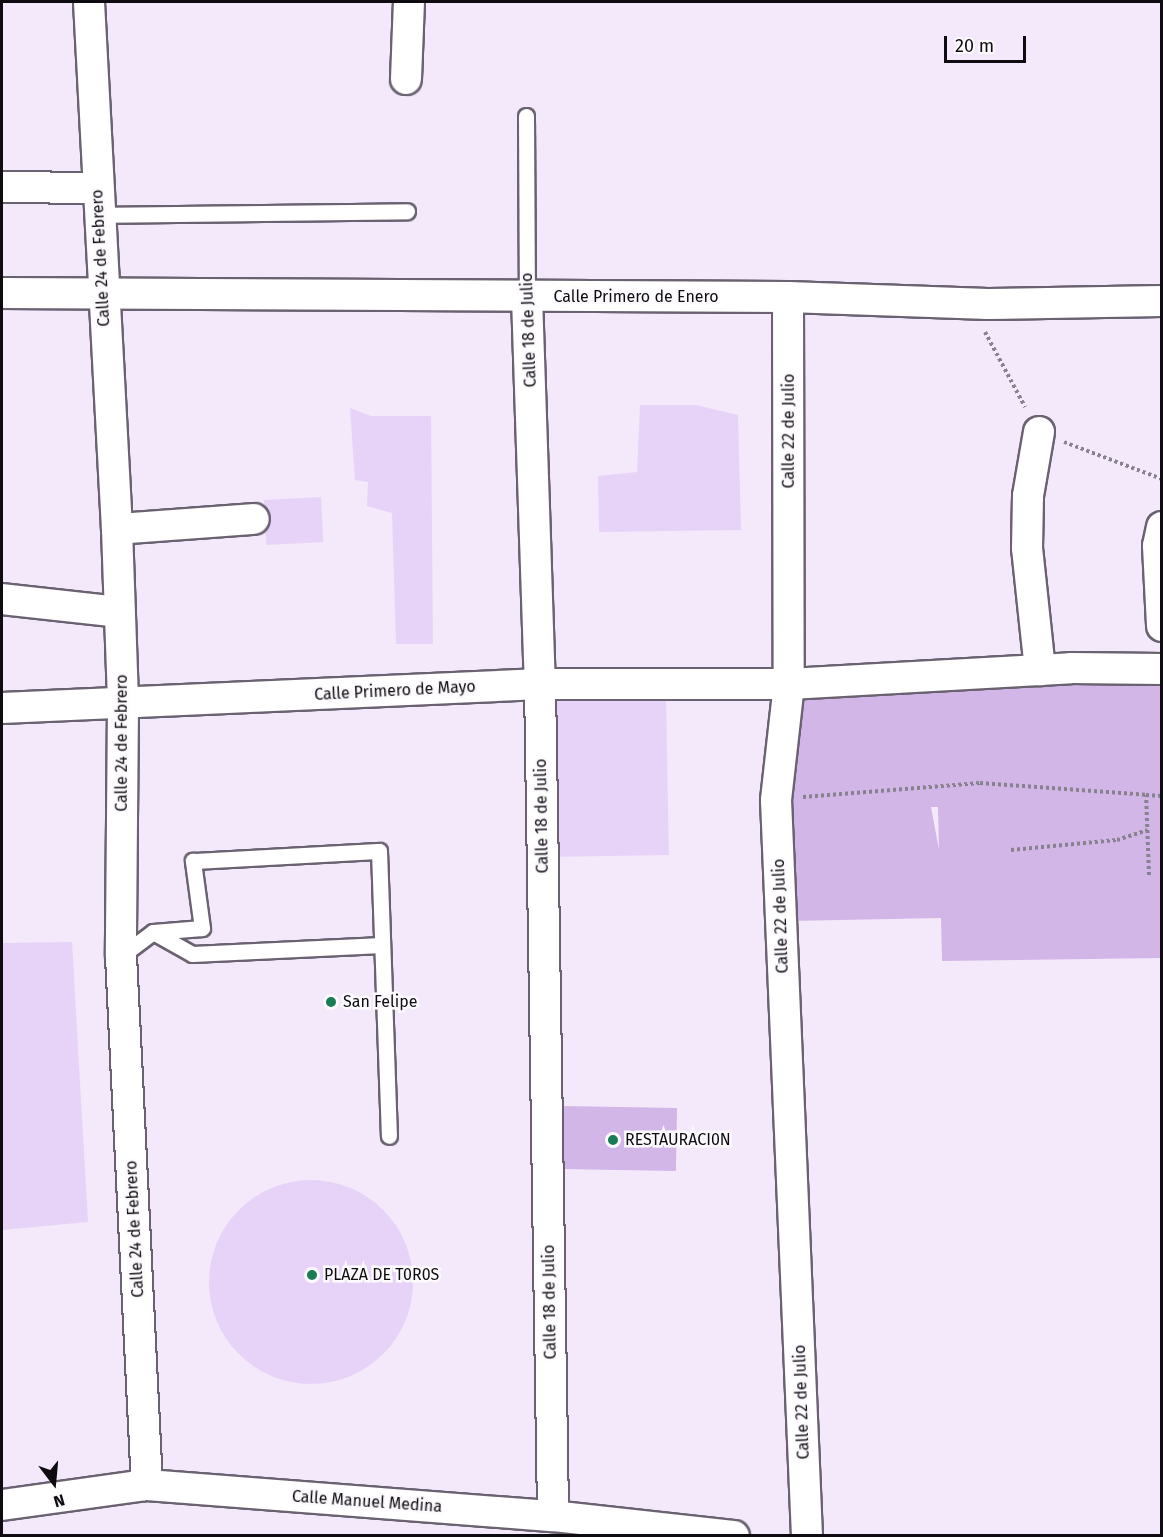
<!DOCTYPE html>
<style>
body{margin:0}
#map{position:relative;width:1163px;height:1537px;overflow:hidden;background:#f3e9fa;font-family:"Fira Sans",sans-serif}
div>[style]{position:absolute}
[style*='--x']{left:calc(var(--x)*1px);top:calc(var(--y)*1px);width:calc(var(--w)*1px);rotate:calc(var(--a)*1deg)}
.green>*{inset:0;background:#e8d3f8;transform-origin:0 0}
.round{border-radius:50%}
.building>*{inset:0;background:#d2b6e7;transform-origin:0 0}
.path>*{height:4px;margin-top:-2px;transform-origin:0;background:repeating-linear-gradient(90deg,#88828e 0 3px,transparent 0 6px)}
.roads{filter:drop-shadow(2px 0 #6a6270) drop-shadow(-2px 0 #6a6270) drop-shadow(0 2px #6a6270) drop-shadow(0 -2px #6a6270)}
.service>*{height:15px;margin:-7.5px;padding:0 7.5px;transform-origin:7.5px;border-radius:7.5px;background:#fff}
.minor>*{height:30px;margin:-15px;padding:0 15px;transform-origin:15px;border-radius:15px;background:#fff}
.dots>*{width:16px;height:16px;translate:-50% -50%;box-sizing:border-box;border:3px solid #fcfafd;border-radius:50%}
span{translate:-50% -50%;white-space:nowrap;text-align:center;line-height:1.15;-webkit-text-stroke:5px #fcfafd;paint-order:stroke}
.street-label{font-size:16px;color:#0e0b11}
.poi-label{font-size:16px;color:#0e0b11}
.left{translate:0 -50%;text-align:left}
.frame{position:absolute;inset:0;border:3px solid #0e0b11;pointer-events:none}
.north{position:absolute;left:24px;top:1453px;width:60px;height:60px;-webkit-text-stroke:4px #fcfafd;paint-order:stroke;rotate:164deg;font-size:16px;font-weight:700;line-height:24px;text-align:center;color:#0e0b11}
.north::after{content:'';display:block;margin:auto;width:21px;height:27px;background:#0e0b11;clip-path:polygon(50% 0,100% 100%,50% 72%,0 100%)}
.scale{position:absolute;left:944px;top:36px;width:82px;height:27px;box-sizing:border-box;border:3px solid #0e0b11;border-top:0;padding-left:8px;font-size:18px;line-height:21px;white-space:nowrap;color:#0e0b11;-webkit-text-stroke:4px #fcfafd;paint-order:stroke}
</style>
<div id="map">
<div class="green">
<div style="clip-path:polygon(640px 405px,696px 405px,738px 415px,741px 530px,599px 532px,598px 476px,637px 472px)"></div>
<div style="clip-path:polygon(350px 408px,371px 416px,431px 416px,433px 644px,396px 644px,392px 513px,367px 506px,368px 482px,355px 480px)"></div>
<div style="left:321px;top:497px;width:45px;height:57px;rotate:87deg"></div>
<div style="left:666px;top:694px;width:161px;height:120px;rotate:89deg"></div>
<div style="clip-path:polygon(72px 942px,88px 1222px,2px 1230px,2px 943px)"></div>
<div class="round" style="left:209px;top:1180px;width:204px;height:204px"></div>
</div>
<div class="building">
<div style="clip-path:polygon(evenodd,1162px 677px,1162px 958px,942px 961px,941px 918px,789px 921px,785px 814px,797px 690px,1162px 677px,931px 807px,938px 807px,939px 850px,931px 807px)"></div>
<div style="left:677px;top:1108px;width:63px;height:129px;rotate:91deg"></div>
</div>
<div class="path">
<div style="--x:985;--y:332;--w:85;--a:61.9"></div>
<div style="--x:1064;--y:442;--w:105;--a:20.7"></div>
<div style="--x:803;--y:797;--w:178;--a:-4.5"></div>
<div style="--x:980;--y:783;--w:166;--a:4.1"></div>
<div style="--x:1011;--y:850;--w:106;--a:-5.4"></div>
<div style="--x:1117;--y:840;--w:32;--a:-18"></div>
<div style="--x:1149;--y:875;--w:80;--a:-92.1"></div>
<div style="--x:1146;--y:795;--w:16;--a:4"></div>
</div>
<div class="roads">
<div class="service">
<div style="--x:526;--y:116;--w:181;--a:89.7"></div>
<div style="--x:98;--y:215;--w:309;--a:-0.7"></div>
<div style="--x:153;--y:932;--w:45;--a:29.4"></div>
<div style="--x:192;--y:954;--w:190;--a:-2.7"></div>
<div style="--x:121;--y:956;--w:40;--a:-37"></div>
<div style="--x:153;--y:932;--w:49;--a:-4.7"></div>
<div style="--x:202;--y:928;--w:68;--a:-97.7"></div>
<div style="--x:193;--y:861;--w:186;--a:-3.1"></div>
<div style="--x:379;--y:851;--w:285;--a:88"></div>
</div>
<div class="minor">
<div style="--x:89;--y:2;--w:528;--a:86.96"></div>
<div style="--x:117;--y:529;--w:176;--a:88"></div>
<div style="--x:123;--y:705;--w:251;--a:90.5"></div>
<div style="--x:121;--y:956;--w:530;--a:87.19"></div>
<div style="--x:406;--y:79;--w:77;--a:-87.8"></div>
<div style="--x:2;--y:187;--w:96;--a:0.6"></div>
<div style="--x:2;--y:293;--w:786;--a:0.29"></div>
<div style="--x:788;--y:297;--w:200;--a:2"></div>
<div style="--x:988;--y:304;--w:174;--a:-1"></div>
<div style="--x:527;--y:297;--w:387;--a:88.1"></div>
<div style="--x:540;--y:684;--w:832;--a:89.1"></div>
<div style="--x:788;--y:297;--w:387;--a:89.9"></div>
<div style="--x:789;--y:684;--w:117;--a:96.4"></div>
<div style="--x:776;--y:800;--w:737;--a:87.59"></div>
<div style="--x:1039;--y:432;--w:65;--a:99.8"></div>
<div style="--x:1028;--y:496;--w:52;--a:91.1"></div>
<div style="--x:1027;--y:548;--w:123;--a:83.9"></div>
<div style="--x:1162;--y:527;--w:19;--a:102"></div>
<div style="--x:1158;--y:546;--w:80;--a:87.1"></div>
<div style="--x:117;--y:529;--w:137;--a:-4.2"></div>
<div style="--x:2;--y:599;--w:118;--a:6.3"></div>
<div style="--x:2;--y:708;--w:539;--a:-2.55"></div>
<div style="--x:540;--y:684;--w:249;--a:0"></div>
<div style="--x:789;--y:684;--w:282;--a:-3.2"></div>
<div style="--x:1071;--y:668;--w:91;--a:0.6"></div>
<div style="--x:2;--y:1505;--w:146;--a:-7.9"></div>
<div style="--x:147;--y:1485;--w:407;--a:4.4"></div>
<div style="--x:553;--y:1516;--w:182;--a:6.3"></div>
</div>
</div>
<div class="dots">
<div style="left:331px;top:1002px;background:#197c54"></div>
<div style="left:613px;top:1140px;background:#197c54"></div>
<div style="left:312px;top:1275px;background:#197c54"></div>
</div>
<div class="street-label">
<span style="left:101px;top:258px;rotate:-93deg">Calle 24 de Febrero</span>
<span style="left:636px;top:297px">Calle Primero de Enero</span>
<span style="left:529px;top:330px;rotate:-92deg">Calle 18 de Julio</span>
<span style="left:789px;top:431px;rotate:-90deg">Calle 22 de Julio</span>
<span style="left:395px;top:691px;rotate:-3deg">Calle Primero de Mayo</span>
<span style="left:122px;top:743px;rotate:-90deg">Calle 24 de Febrero</span>
<span style="left:542px;top:816px;rotate:-91deg">Calle 18 de Julio</span>
<span style="left:781px;top:916px;rotate:-92deg">Calle 22 de Julio</span>
<span style="left:135px;top:1229px;rotate:-93deg">Calle 24 de Febrero</span>
<span style="left:550px;top:1302px;rotate:-91deg">Calle 18 de Julio</span>
<span style="left:802px;top:1402px;rotate:-92deg">Calle 22 de Julio</span>
<span style="left:367px;top:1502px;rotate:4deg">Calle Manuel Medina</span>
</div>
<div class="poi-label">
<span class="left" style="left:343px;top:1002px">San Felipe</span>
<span class="left" style="left:625px;top:1140px">RESTAURACI0N</span>
<span class="left" style="left:324px;top:1275px">PLAZA DE T0R0S</span>
</div>
<div class="frame"></div>
<div class="north">N</div>
<div class="scale">20 m</div>
</div>
